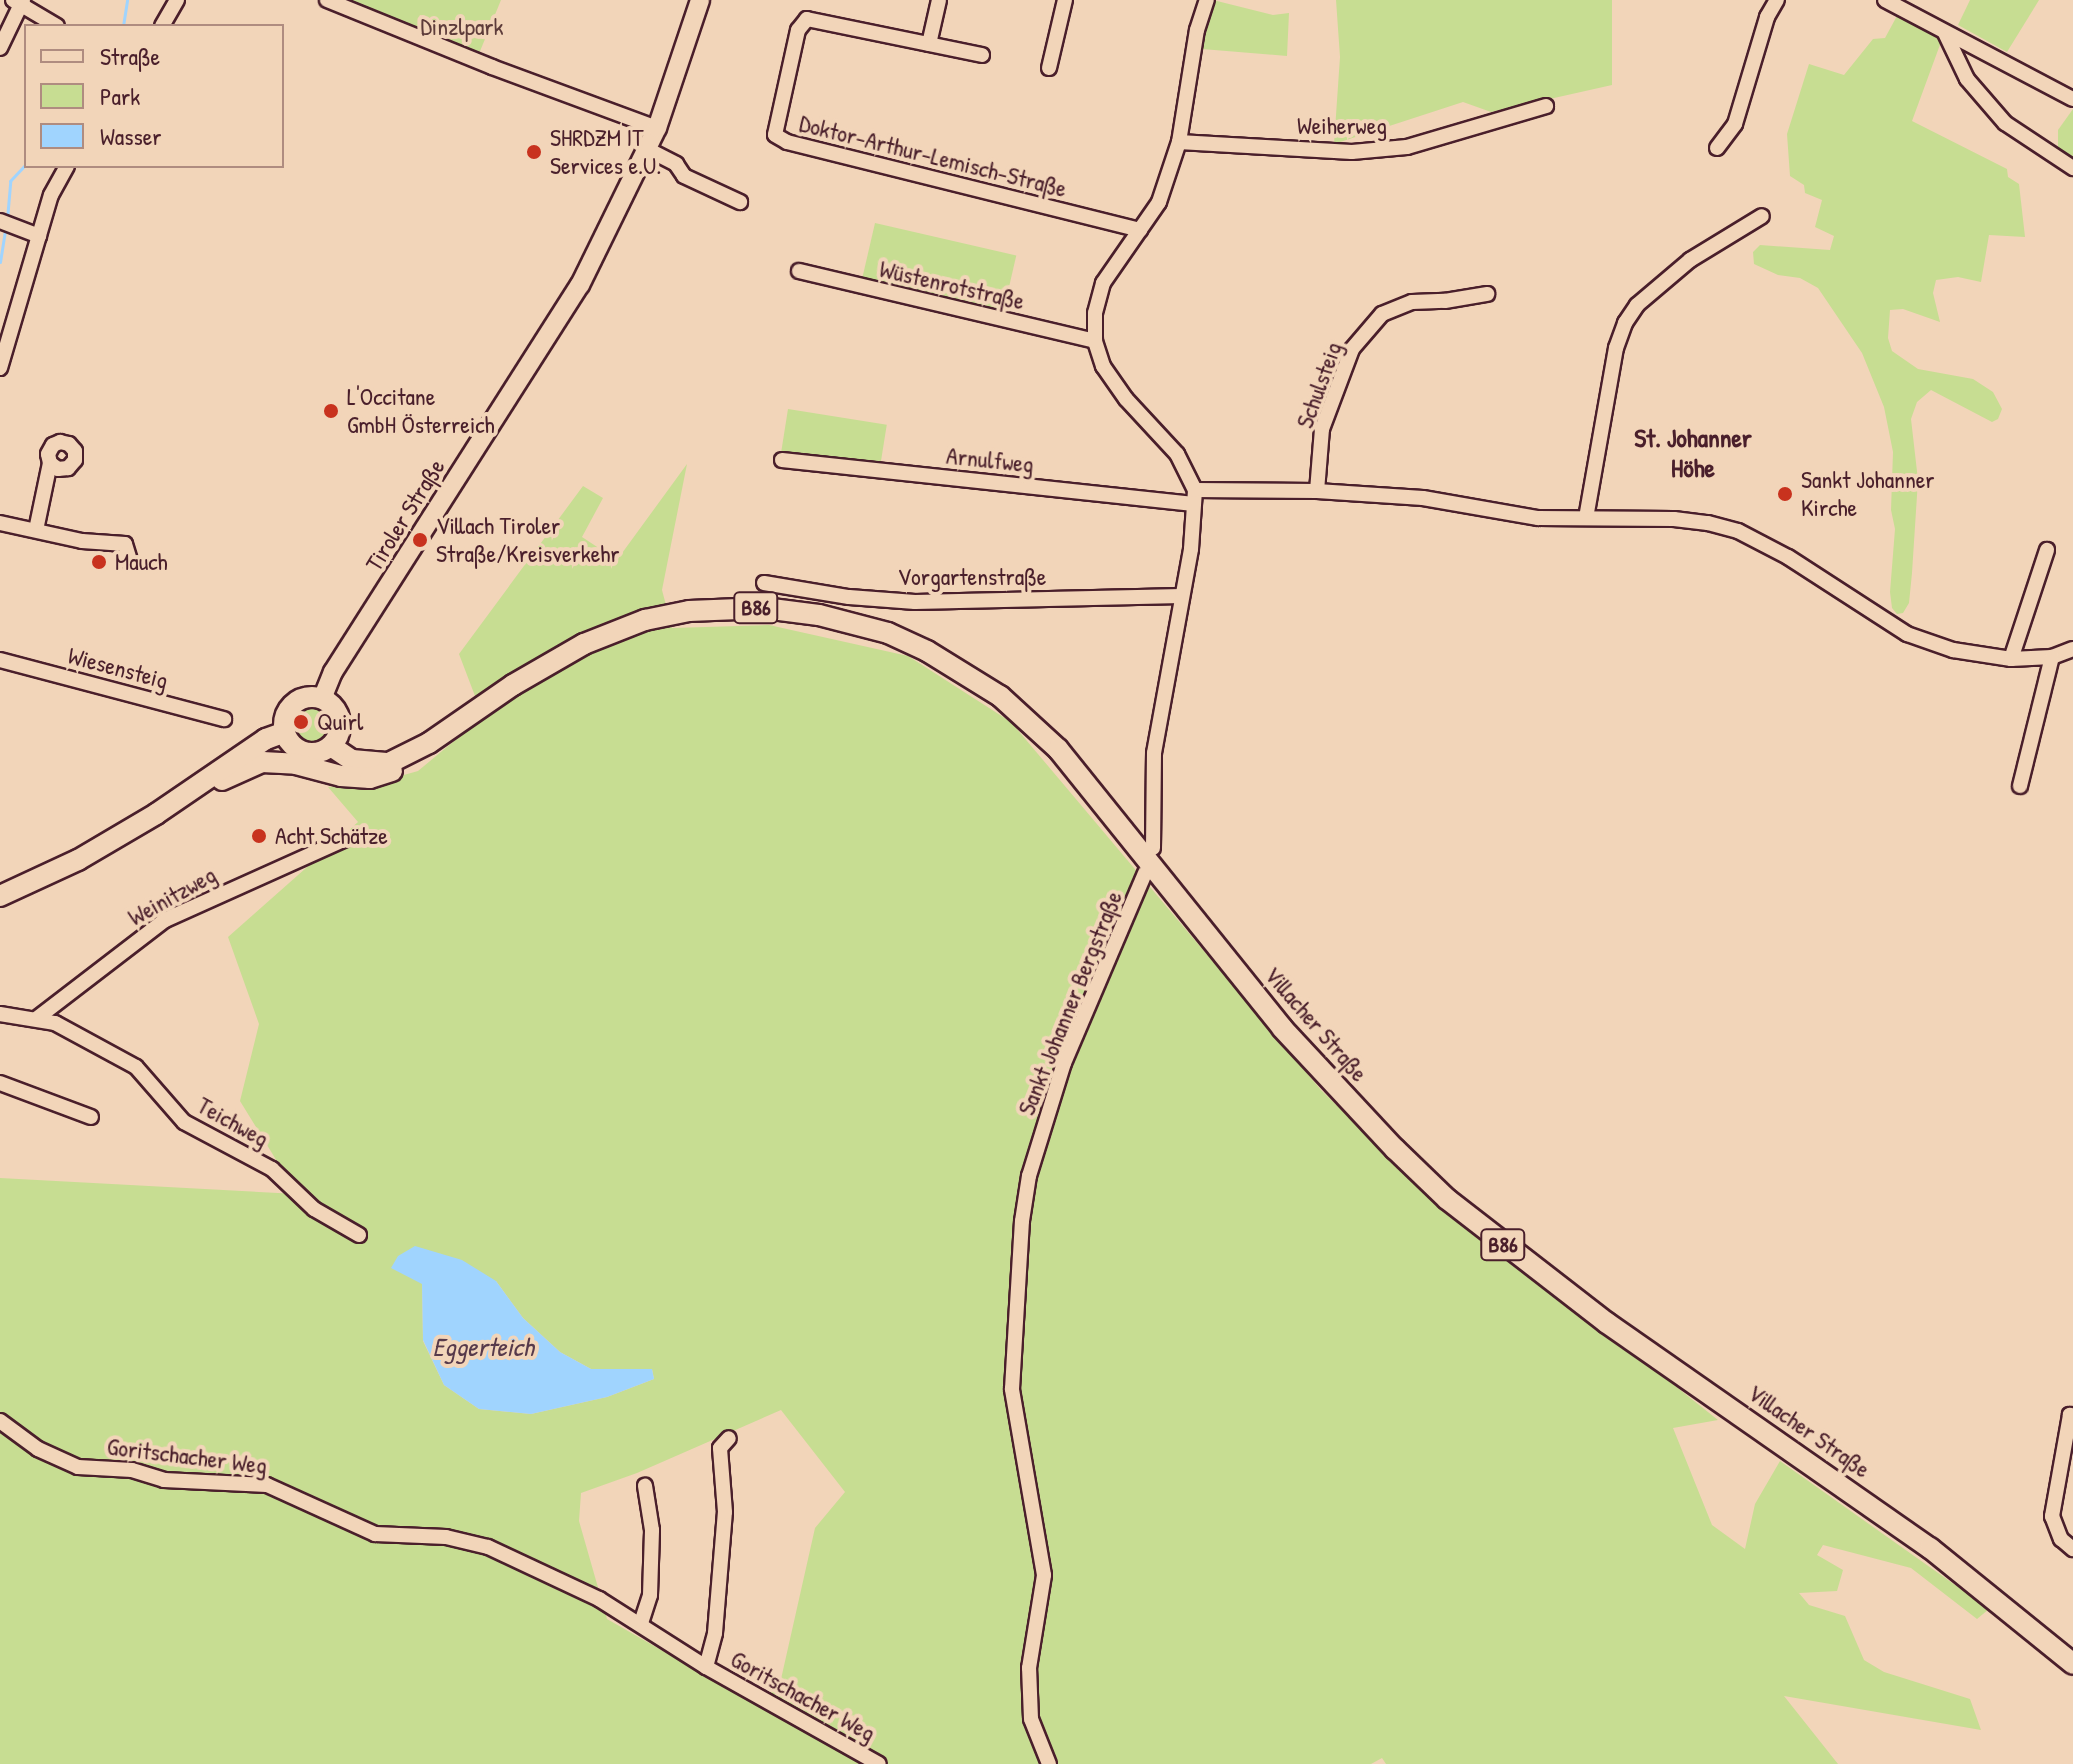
<!DOCTYPE html>
<meta charset="utf-8">
<style>
body{margin:0}
#map{position:relative;width:2073px;height:1764px;overflow:hidden;background:#f2d5b9;font-family:"Patrick Hand",sans-serif}
div>[style]{position:absolute}
[style*='--x']{left:calc(var(--x)*1px);top:calc(var(--y)*1px);width:calc(var(--w)*1px);rotate:calc(var(--a)*1deg)}
.green>*{inset:0;background:#c7dd92;transform-origin:0 0}
.round{border-radius:50%}
.water>*{inset:0;background:#a0d4fe}
.stream>*{height:3px;margin:-1.5px;padding:0 1.5px;transform-origin:1.5px;border-radius:1.5px;background:#a0d4fe}
.roads{filter:drop-shadow(2px 0 #4a1f2b) drop-shadow(-2px 0 #4a1f2b) drop-shadow(0 2px #4a1f2b) drop-shadow(0 -2px #4a1f2b)}
.minor>*{height:14px;margin:-7px;padding:0 7px;transform-origin:7px;border-radius:7px;background:#f2d5b9}
.secondary>*{height:18px;margin:-9px;padding:0 9px;transform-origin:9px;border-radius:9px;background:#f2d5b9}
.primary>*{height:20px;margin:-10px;padding:0 10px;transform-origin:10px;border-radius:10px;background:#f2d5b9}
.primary>.ring{margin:-10px;padding:0;box-sizing:content-box;background:none;border:20px solid #f2d5b9;border-radius:50%}
.dots>*{width:22px;height:22px;translate:-50% -50%;box-sizing:border-box;border:4px solid #f2d5b9;border-radius:50%}
span{translate:-50% -50%;white-space:nowrap;text-align:center;line-height:1.15;-webkit-text-stroke:8px #f2d5b9;paint-order:stroke}
.shield-label span{padding:2px 6px;background:#f2d5b9;border:2px solid;border-radius:6px;-webkit-text-stroke-width:0}
.shield-label{font-size:22px;color:#4a1f2b;font-weight:700}
.park-label{font-size:24px;color:#5d3c3a}
.street-label{font-size:24px;color:#4a1f2b}
.poi-label{font-size:24px;color:#4a1f2b}
.left{translate:0 -50%;text-align:left}
.neighbourhood-label{font-size:26px;color:#4a1f2b;font-weight:700}
.water-label{font-size:26px;color:#573a4b;font-style:italic}
.legend{position:absolute;left:24px;top:24px;width:260px;height:144px;box-sizing:border-box;background:#f2d5b9;border:2px solid #af8c80;margin:0;padding:10px 14px;list-style:none;font-size:24px;color:#4a1f2b}
.legend li{display:flex;align-items:center;gap:16px;height:40px}
.legend b{width:40px;border:2px solid #af8c80}
</style>
<div id="map">
<div class="green">
<div style="clip-path:polygon(342px 0,501px 0,476px 61px)"></div>
<div style="clip-path:polygon(1213px 0,1273px 15px,1289px 13px,1287px 56px,1202px 49px)"></div>
<div style="clip-path:polygon(1336px 0,1612px 0,1612px 85px,1491px 112px,1463px 102px,1334px 144px,1340px 57px)"></div>
<div style="clip-path:polygon(1970px 0,2039px 0,2007px 52px,1958px 25px)"></div>
<div style="clip-path:polygon(1898px 14px,1932px 31px,1941px 42px,1912px 121px,2007px 169px,2008px 177px,2019px 184px,2025px 237px,1989px 235px,1981px 282px,1958px 277px,1936px 280px,1933px 293px,1940px 322px,1903px 309px,1890px 310px,1888px 338px,1892px 351px,1918px 369px,1973px 379px,1993px 392px,2002px 409px,1998px 419px,1992px 422px,1931px 390px,1917px 402px,1911px 419px,1918px 480px,1912px 573px,1909px 603px,1903px 613px,1897px 614px,1892px 608px,1890px 592px,1895px 529px,1891px 510px,1893px 452px,1884px 407px,1862px 353px,1818px 288px,1800px 278px,1778px 275px,1754px 264px,1753px 252px,1760px 245px,1830px 250px,1834px 236px,1815px 227px,1822px 200px,1805px 193px,1804px 185px,1790px 176px,1787px 134px,1809px 64px,1844px 75px,1873px 39px,1885px 38px)"></div>
<div style="clip-path:polygon(2073px 109px,2073px 159px,2058px 147px,2058px 130px)"></div>
<div style="left:875px;top:223px;width:145px;height:59px;rotate:13deg"></div>
<div style="left:788px;top:409px;width:100px;height:46px;rotate:9deg"></div>
<div style="clip-path:polygon(evenodd,687px 464px,662px 590px,672px 628px,769px 625px,908px 656px,1011px 722px,1321px 1090px,1400px 1167px,1718px 1420px,1673px 1428px,1712px 1525px,1745px 1549px,1755px 1504px,1780px 1461px,1989px 1609px,1977px 1619px,1911px 1568px,1823px 1545px,1817px 1555px,1843px 1570px,1837px 1591px,1799px 1593px,1809px 1605px,1845px 1616px,1864px 1660px,1884px 1672px,1970px 1699px,1981px 1730px,1784px 1696px,1838px 1764px,1386px 1764px,1382px 1758px,1371px 1764px,0 1764px,0 1178px,297px 1194px,240px 1101px,259px 1024px,228px 937px,358px 822px,328px 787px,372px 784px,418px 771px,483px 717px,459px 654px,583px 486px,603px 498px,582px 537px,617px 560px,687px 464px,496px 1281px,523px 1318px,560px 1352px,591px 1369px,652px 1369px,654px 1379px,607px 1397px,531px 1414px,479px 1409px,444px 1385px,423px 1341px,422px 1284px,496px 1281px,687px 464px,781px 1410px,845px 1492px,815px 1528px,779px 1688px,752px 1702px,607px 1619px,579px 1521px,581px 1493px,637px 1473px,781px 1410px)"></div>
<div class="round" style="left:290px;top:702px;width:44px;height:44px"></div>
</div>
<div class="water">
<div style="clip-path:polygon(415px 1246px,462px 1260px,496px 1281px,523px 1318px,560px 1352px,591px 1369px,652px 1369px,654px 1379px,607px 1397px,531px 1414px,479px 1409px,444px 1385px,423px 1340px,422px 1284px,391px 1268px,398px 1256px)"></div>
</div>
<div class="stream">
<div style="--x:123;--y:26;--w:26;--a:-81"></div>
<div style="--x:7;--y:219;--w:38;--a:-85"></div>
<div style="--x:10;--y:181;--w:23;--a:-47"></div>
<div style="--x:0;--y:262;--w:32;--a:-81"></div>
</div>
<div class="roads">
<div class="minor">
<div style="--x:13;--y:0;--w:51;--a:30.6"></div>
<div style="--x:327;--y:0;--w:178;--a:22.1"></div>
<div style="--x:492;--y:67;--w:176;--a:20.3"></div>
<div style="--x:1885;--y:0;--w:212;--a:27.8"></div>
<div style="--x:162;--y:26;--w:30;--a:-60"></div>
<div style="--x:1945;--y:33;--w:51;--a:64.4"></div>
<div style="--x:1967;--y:79;--w:58;--a:49.2"></div>
<div style="--x:2005;--y:123;--w:82;--a:33.5"></div>
<div style="--x:929;--y:44;--w:45;--a:-77.2"></div>
<div style="--x:0;--y:48;--w:53;--a:-64.4"></div>
<div style="--x:982;--y:55;--w:179;--a:-168.4"></div>
<div style="--x:807;--y:19;--w:14;--a:129"></div>
<div style="--x:798;--y:30;--w:107;--a:102.4"></div>
<div style="--x:775;--y:135;--w:14;--a:30"></div>
<div style="--x:787;--y:142;--w:364;--a:14"></div>
<div style="--x:1049;--y:68;--w:70;--a:-76.8"></div>
<div style="--x:1179;--y:142;--w:173;--a:3.3"></div>
<div style="--x:1352;--y:152;--w:55;--a:-5.2"></div>
<div style="--x:1407;--y:147;--w:145;--a:-16.4"></div>
<div style="--x:1717;--y:148;--w:30;--a:-53"></div>
<div style="--x:1735;--y:124;--w:112;--a:-73.3"></div>
<div style="--x:1767;--y:17;--w:20;--a:-60"></div>
<div style="--x:647;--y:149;--w:33;--a:27"></div>
<div style="--x:676;--y:164;--w:14;--a:56"></div>
<div style="--x:684;--y:176;--w:62;--a:24.9"></div>
<div style="--x:0;--y:221;--w:42;--a:21"></div>
<div style="--x:799;--y:271;--w:304;--a:13.3"></div>
<div style="--x:0;--y:368;--w:180;--a:-73.6"></div>
<div style="--x:51;--y:195;--w:33;--a:-61"></div>
<div style="--x:782;--y:460;--w:414;--a:6.1"></div>
<div style="--x:1195;--y:490;--w:122;--a:0.5"></div>
<div style="--x:1317;--y:491;--w:106;--a:3.8"></div>
<div style="--x:1423;--y:498;--w:117;--a:9.9"></div>
<div style="--x:1538;--y:518;--w:136;--a:0.4"></div>
<div style="--x:1674;--y:519;--w:34;--a:7"></div>
<div style="--x:1708;--y:523;--w:31;--a:15"></div>
<div style="--x:1738;--y:531;--w:56;--a:27.5"></div>
<div style="--x:1788;--y:557;--w:142;--a:32.9"></div>
<div style="--x:1907;--y:634;--w:49;--a:19.2"></div>
<div style="--x:1953;--y:650;--w:59;--a:8.8"></div>
<div style="--x:2011;--y:659;--w:41;--a:-2.8"></div>
<div style="--x:2052;--y:657;--w:22;--a:-21"></div>
<div style="--x:1317;--y:491;--w:62;--a:-85.4"></div>
<div style="--x:1322;--y:429;--w:85;--a:-69.4"></div>
<div style="--x:1352;--y:349;--w:46;--a:-49.4"></div>
<div style="--x:1382;--y:314;--w:32;--a:-22"></div>
<div style="--x:1412;--y:302;--w:33;--a:-2"></div>
<div style="--x:1445;--y:301;--w:43;--a:-9.5"></div>
<div style="--x:1586;--y:518;--w:173;--a:-80"></div>
<div style="--x:1616;--y:348;--w:27;--a:-70"></div>
<div style="--x:1625;--y:323;--w:22;--a:-56"></div>
<div style="--x:1637;--y:305;--w:70;--a:-40.3"></div>
<div style="--x:1690;--y:260;--w:84;--a:-31.4"></div>
<div style="--x:0;--y:523;--w:84;--a:12.4"></div>
<div style="--x:82;--y:541;--w:43;--a:4"></div>
<div style="--x:125;--y:544;--w:21;--a:73"></div>
<div style="--x:36;--y:530;--w:68;--a:-78.2"></div>
<div style="--x:50;--y:463;--w:9;--a:-103"></div>
<div style="--x:48;--y:454;--w:10;--a:-61"></div>
<div style="--x:53;--y:445;--w:8;--a:-23"></div>
<div style="--x:60;--y:442;--w:9;--a:13"></div>
<div style="--x:69;--y:444;--w:9;--a:49"></div>
<div style="--x:75;--y:451;--w:9;--a:90"></div>
<div style="--x:75;--y:460;--w:11;--a:131"></div>
<div style="--x:68;--y:468;--w:10;--a:174"></div>
<div style="--x:58;--y:469;--w:10;--a:-143"></div>
<div style="--x:764;--y:583;--w:86;--a:9.4"></div>
<div style="--x:849;--y:597;--w:66;--a:4.3"></div>
<div style="--x:915;--y:602;--w:267;--a:-1.3"></div>
<div style="--x:2011;--y:659;--w:115;--a:-71.7"></div>
<div style="--x:0;--y:660;--w:232;--a:14.8"></div>
<div style="--x:2020;--y:786;--w:133;--a:-76.1"></div>
<div style="--x:1153;--y:848;--w:95;--a:-89.4"></div>
<div style="--x:1154;--y:753;--w:207;--a:-79.7"></div>
<div style="--x:1191;--y:549;--w:59;--a:-86.1"></div>
<div style="--x:1195;--y:490;--w:40;--a:-116.6"></div>
<div style="--x:1177;--y:454;--w:75;--a:-132.8"></div>
<div style="--x:1126;--y:399;--w:40;--a:-124.9"></div>
<div style="--x:1103;--y:366;--w:26;--a:-108"></div>
<div style="--x:1095;--y:341;--w:28;--a:-90"></div>
<div style="--x:1095;--y:313;--w:31;--a:-75"></div>
<div style="--x:1103;--y:283;--w:98;--a:-55.3"></div>
<div style="--x:1159;--y:202;--w:63;--a:-71.6"></div>
<div style="--x:1179;--y:142;--w:113;--a:-80.9"></div>
<div style="--x:1197;--y:30;--w:32;--a:-72"></div>
<div style="--x:0;--y:1014;--w:56;--a:9.3"></div>
<div style="--x:55;--y:1023;--w:92;--a:28.5"></div>
<div style="--x:136;--y:1067;--w:73;--a:48.9"></div>
<div style="--x:184;--y:1122;--w:100;--a:28.1"></div>
<div style="--x:272;--y:1169;--w:58;--a:43.6"></div>
<div style="--x:314;--y:1209;--w:52;--a:30"></div>
<div style="--x:36;--y:1019;--w:163;--a:-37.5"></div>
<div style="--x:165;--y:920;--w:197;--a:-24.2"></div>
<div style="--x:0;--y:1083;--w:97;--a:20.5"></div>
<div style="--x:2073;--y:1417;--w:4;--a:-146"></div>
<div style="--x:2070;--y:1415;--w:103;--a:100.1"></div>
<div style="--x:2052;--y:1516;--w:25;--a:69"></div>
<div style="--x:2061;--y:1539;--w:16;--a:40"></div>
<div style="--x:0;--y:1421;--w:47;--a:36.4"></div>
<div style="--x:38;--y:1449;--w:44;--a:24.2"></div>
<div style="--x:78;--y:1467;--w:54;--a:3.2"></div>
<div style="--x:132;--y:1470;--w:34;--a:17"></div>
<div style="--x:164;--y:1480;--w:103;--a:2.8"></div>
<div style="--x:267;--y:1485;--w:119;--a:24.4"></div>
<div style="--x:375;--y:1534;--w:71;--a:2.4"></div>
<div style="--x:446;--y:1537;--w:43;--a:13.4"></div>
<div style="--x:488;--y:1547;--w:123;--a:25.1"></div>
<div style="--x:599;--y:1599;--w:127;--a:32.4"></div>
<div style="--x:706;--y:1667;--w:198;--a:29.3"></div>
<div style="--x:641;--y:1623;--w:29;--a:-72"></div>
<div style="--x:650;--y:1595;--w:65;--a:-88.2"></div>
<div style="--x:652;--y:1530;--w:45;--a:-99"></div>
<div style="--x:706;--y:1667;--w:35;--a:-75"></div>
<div style="--x:715;--y:1633;--w:121;--a:-85.3"></div>
<div style="--x:725;--y:1512;--w:64;--a:-94.5"></div>
<div style="--x:720;--y:1448;--w:13;--a:-48"></div>
<div style="--x:1049;--y:1764;--w:48;--a:-111.8"></div>
<div style="--x:1031;--y:1719;--w:51;--a:-92.2"></div>
<div style="--x:1029;--y:1668;--w:94;--a:-80.8"></div>
<div style="--x:1044;--y:1575;--w:189;--a:-99.8"></div>
<div style="--x:1012;--y:1389;--w:168;--a:-86.6"></div>
<div style="--x:1022;--y:1221;--w:46;--a:-81.2"></div>
<div style="--x:1029;--y:1176;--w:118;--a:-72.8"></div>
<div style="--x:1064;--y:1063;--w:207;--a:-66.9"></div>
</div>
<div class="secondary">
<div style="--x:322;--y:699;--w:29;--a:-68"></div>
<div style="--x:333;--y:672;--w:459;--a:-57.5"></div>
<div style="--x:580;--y:285;--w:175;--a:-63.9"></div>
<div style="--x:657;--y:128;--w:135;--a:-71.4"></div>
</div>
<div class="primary">
<div class="ring" style="left:284px;top:697px;width:36px;height:36px"></div>
<div style="--x:331;--y:746;--w:25;--a:34"></div>
<div style="--x:352;--y:760;--w:37;--a:5"></div>
<div style="--x:389;--y:763;--w:45;--a:-26.6"></div>
<div style="--x:429;--y:743;--w:102;--a:-34.6"></div>
<div style="--x:513;--y:685;--w:82;--a:-30"></div>
<div style="--x:584;--y:644;--w:66;--a:-21.5"></div>
<div style="--x:645;--y:620;--w:45;--a:-11.6"></div>
<div style="--x:689;--y:611;--w:75;--a:-2.3"></div>
<div style="--x:764;--y:608;--w:55;--a:7.3"></div>
<div style="--x:819;--y:615;--w:71;--a:14.6"></div>
<div style="--x:888;--y:633;--w:43;--a:24.8"></div>
<div style="--x:927;--y:651;--w:86;--a:31.7"></div>
<div style="--x:1000;--y:696;--w:79;--a:42.4"></div>
<div style="--x:1058;--y:749;--w:358;--a:51.2"></div>
<div style="--x:1282;--y:1028;--w:166;--a:47"></div>
<div style="--x:1395;--y:1149;--w:72;--a:43.9"></div>
<div style="--x:1447;--y:1199;--w:202;--a:37.8"></div>
<div style="--x:1607;--y:1323;--w:394;--a:34.9"></div>
<div style="--x:1930;--y:1548;--w:184;--a:39"></div>
<div style="--x:222;--y:780;--w:44;--a:-24.2"></div>
<div style="--x:262;--y:762;--w:34;--a:3"></div>
<div style="--x:296;--y:764;--w:47;--a:14.9"></div>
<div style="--x:341;--y:776;--w:29;--a:4"></div>
<div style="--x:370;--y:778;--w:23;--a:-18"></div>
<div style="--x:0;--y:896;--w:86;--a:-24.8"></div>
<div style="--x:78;--y:860;--w:91;--a:-30.5"></div>
<div style="--x:156;--y:814;--w:133;--a:-34.3"></div>
<div style="--x:266;--y:739;--w:20;--a:-20"></div>
</div>
</div>
<div class="dots">
<div style="left:534px;top:152px;background:#c8321e"></div>
<div style="left:331px;top:411px;background:#c8321e"></div>
<div style="left:1785px;top:494px;background:#c8321e"></div>
<div style="left:420px;top:540px;background:#c8321e"></div>
<div style="left:99px;top:562px;background:#c8321e"></div>
<div style="left:301px;top:722px;background:#c8321e"></div>
<div style="left:259px;top:836px;background:#c8321e"></div>
</div>
<div class="shield-label">
<span style="left:756px;top:608px">B86</span>
<span style="left:1503px;top:1245px">B86</span>
</div>
<div class="park-label">
<span style="left:462px;top:27px">Dinzlpark</span>
</div>
<div class="street-label">
<span style="left:1342px;top:126px">Weiherweg</span>
<span style="left:933px;top:156px;rotate:14deg">Doktor-Arthur-Lemisch-Straße</span>
<span style="left:952px;top:285px;rotate:13deg">Wüstenrotstraße</span>
<span style="left:1319px;top:385px;rotate:-70deg">Schulsteig</span>
<span style="left:990px;top:460px;rotate:6deg">Arnulfweg</span>
<span style="left:405px;top:515px;rotate:-58deg">Tiroler Straße</span>
<span style="left:972px;top:577px">Vorgartenstraße</span>
<span style="left:118px;top:668px;rotate:15deg">Wiesensteig</span>
<span style="left:172px;top:896px;rotate:-29deg">Weinitzweg</span>
<span style="left:1070px;top:1003px;rotate:-68deg">Sankt Johanner Bergstraße</span>
<span style="left:1316px;top:1024px;rotate:49deg">Villacher Straße</span>
<span style="left:233px;top:1122px;rotate:29deg">Teichweg</span>
<span style="left:1809px;top:1431px;rotate:35deg">Villacher Straße</span>
<span style="left:187px;top:1456px;rotate:7deg">Goritschacher Weg</span>
<span style="left:803px;top:1696px;rotate:29deg">Goritschacher Weg</span>
</div>
<div class="poi-label">
<span class="left" style="left:550px;top:152px">SHRDZM IT<br>Services e.U.</span>
<span class="left" style="left:347px;top:411px">L'Occitane<br>GmbH Österreich</span>
<span class="left" style="left:1801px;top:494px">Sankt Johanner<br>Kirche</span>
<span class="left" style="left:436px;top:540px">Villach Tiroler<br>Straße/Kreisverkehr</span>
<span class="left" style="left:115px;top:562px">Mauch</span>
<span class="left" style="left:317px;top:722px">Quirl</span>
<span class="left" style="left:275px;top:836px">Acht Schätze</span>
</div>
<div class="neighbourhood-label">
<span style="left:1693px;top:453px">St. Johanner<br>Höhe</span>
</div>
<div class="water-label">
<span style="left:483px;top:1347px">Eggerteich</span>
</div>
<ul class="legend">
<li><b style="height:10px;background:#f2d5b9"></b>Straße</li>
<li><b style="height:22px;background:#c7dd92"></b>Park</li>
<li><b style="height:22px;background:#a0d4fe"></b>Wasser</li>
</ul>
</div>
